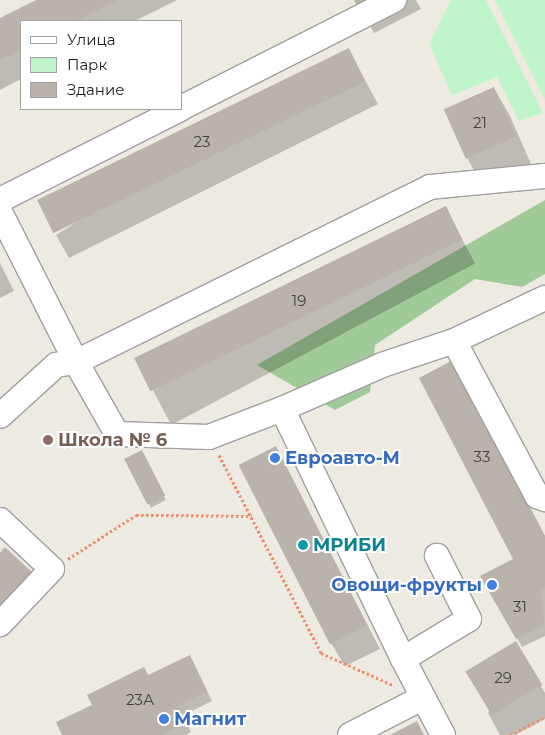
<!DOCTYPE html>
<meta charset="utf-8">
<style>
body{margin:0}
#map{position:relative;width:545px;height:735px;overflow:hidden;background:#edeae2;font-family:Montserrat,sans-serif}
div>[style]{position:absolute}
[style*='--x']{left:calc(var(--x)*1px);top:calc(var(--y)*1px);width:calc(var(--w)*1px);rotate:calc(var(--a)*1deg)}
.forest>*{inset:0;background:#a1ca99}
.park>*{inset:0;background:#c0f5cb}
.shadow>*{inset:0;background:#0003;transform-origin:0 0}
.building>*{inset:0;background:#b9b3ac;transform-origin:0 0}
.path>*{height:3px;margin-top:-1.5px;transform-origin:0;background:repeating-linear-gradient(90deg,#f18b6f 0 2.5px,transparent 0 5px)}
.roads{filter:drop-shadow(1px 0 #a0a0a0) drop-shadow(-1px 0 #a0a0a0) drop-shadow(0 1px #a0a0a0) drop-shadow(0 -1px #a0a0a0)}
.minor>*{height:24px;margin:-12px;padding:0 12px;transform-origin:12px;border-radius:12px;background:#fff}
.dots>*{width:14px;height:14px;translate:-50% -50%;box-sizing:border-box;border:2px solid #fff;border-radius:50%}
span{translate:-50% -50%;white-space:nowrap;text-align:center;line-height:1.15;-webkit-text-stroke:4px #fff;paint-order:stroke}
.number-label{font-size:15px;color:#434240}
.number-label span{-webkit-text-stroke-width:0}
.education-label{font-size:18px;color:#785e54;font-weight:700}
.left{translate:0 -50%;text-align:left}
.shop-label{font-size:18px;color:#366cbe;font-weight:700}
.right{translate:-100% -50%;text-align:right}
.culture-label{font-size:18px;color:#0d838f;font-weight:700}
.legend{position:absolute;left:20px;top:20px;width:162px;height:90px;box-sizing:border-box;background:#fff;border:1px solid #a4a4a4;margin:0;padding:6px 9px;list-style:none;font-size:15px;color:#1c1c1c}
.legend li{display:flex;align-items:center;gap:10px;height:25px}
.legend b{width:25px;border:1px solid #a4a4a4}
</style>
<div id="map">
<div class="forest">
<div style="clip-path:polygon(545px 200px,545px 274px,522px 287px,475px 279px,375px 345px,370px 392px,335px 410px,257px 365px)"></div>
</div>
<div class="park">
<div style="clip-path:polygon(451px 0,486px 0,543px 113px,519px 121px,497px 77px,452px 95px,429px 44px)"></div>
<div style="clip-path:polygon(495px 0,545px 0,545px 100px)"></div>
</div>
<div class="shadow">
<div style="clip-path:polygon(39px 0,177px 0,135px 21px,21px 21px,21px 79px,0 90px,0 20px)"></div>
<div style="clip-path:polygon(355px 0,416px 0,421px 9px,374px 33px)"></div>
<div style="clip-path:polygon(348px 49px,378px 104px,69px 258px,56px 235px)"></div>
<div style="clip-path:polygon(494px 88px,510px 116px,531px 164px,483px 186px,467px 158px)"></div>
<div style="left:445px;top:207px;width:64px;height:344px;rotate:62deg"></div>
<div style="clip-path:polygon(0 263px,14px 291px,0 298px)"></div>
<div style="clip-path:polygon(466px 385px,545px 536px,545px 636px,522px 647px,482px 577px,515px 560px)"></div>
<div style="left:141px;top:451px;width:55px;height:17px;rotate:63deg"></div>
<div style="clip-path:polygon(288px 471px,380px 649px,345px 666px,331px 643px)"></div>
<div style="clip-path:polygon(516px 643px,545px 693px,545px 719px,515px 735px,500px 735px,488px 713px)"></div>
<div style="clip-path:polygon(195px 666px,212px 701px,182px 716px,191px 732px,186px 735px,64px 735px,148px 677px)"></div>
</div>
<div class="building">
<div style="clip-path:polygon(36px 0,118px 0,76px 21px,21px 21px,21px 49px,0 60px,0 18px)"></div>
<div style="clip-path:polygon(354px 0,368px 0,357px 6px)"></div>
<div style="left:349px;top:48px;width:37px;height:347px;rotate:64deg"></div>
<div style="left:494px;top:87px;width:54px;height:55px;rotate:66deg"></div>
<div style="left:446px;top:206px;width:37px;height:347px;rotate:64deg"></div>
<div style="clip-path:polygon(453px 360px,545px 536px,545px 588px,540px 590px,544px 625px,516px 639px,480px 576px,513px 559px,419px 378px)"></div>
<div style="left:276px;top:446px;width:201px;height:42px;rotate:63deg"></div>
<div style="left:142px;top:450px;width:51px;height:20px;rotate:63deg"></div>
<div style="clip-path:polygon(5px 547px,35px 575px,0 613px,0 553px)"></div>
<div style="left:516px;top:641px;width:51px;height:59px;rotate:59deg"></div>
<div style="clip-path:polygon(190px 655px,207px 691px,178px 706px,186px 723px,161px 735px,62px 735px,56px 722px,92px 705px,87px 695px,144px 667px,148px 675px)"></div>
<div style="clip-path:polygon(417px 721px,424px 735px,390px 735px)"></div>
</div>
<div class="path">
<div style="--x:219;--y:455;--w:223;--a:62.7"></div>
<div style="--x:321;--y:653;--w:79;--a:24"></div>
<div style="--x:68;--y:559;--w:81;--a:-32.9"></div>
<div style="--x:136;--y:515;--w:116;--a:0.5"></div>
<div style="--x:510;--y:735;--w:39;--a:-27"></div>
</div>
<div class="roads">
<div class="minor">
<div style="--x:181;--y:108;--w:239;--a:-26.9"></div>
<div style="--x:0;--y:200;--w:202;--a:-26.8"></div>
<div style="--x:0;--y:212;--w:168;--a:63.1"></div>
<div style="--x:76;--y:362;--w:395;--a:-26.3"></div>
<div style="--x:430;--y:187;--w:116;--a:-5.5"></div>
<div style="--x:454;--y:341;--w:101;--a:-25.3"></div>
<div style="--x:0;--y:416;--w:76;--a:-42.3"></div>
<div style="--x:56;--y:365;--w:20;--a:-9"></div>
<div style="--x:76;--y:362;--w:83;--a:60.3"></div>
<div style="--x:117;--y:434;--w:92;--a:1.9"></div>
<div style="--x:209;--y:437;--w:78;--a:-21"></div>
<div style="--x:0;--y:520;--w:71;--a:43.3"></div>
<div style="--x:52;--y:569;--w:76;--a:133.4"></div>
<div style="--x:403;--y:659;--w:77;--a:-31.2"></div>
<div style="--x:469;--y:619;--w:71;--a:-116.9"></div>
<div style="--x:350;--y:735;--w:81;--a:-27.2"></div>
<div style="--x:443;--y:735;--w:86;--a:-117.8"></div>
<div style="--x:403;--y:659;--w:278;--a:-115.8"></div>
<div style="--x:282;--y:409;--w:109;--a:-23.7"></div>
<div style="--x:382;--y:365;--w:76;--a:-18.4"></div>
<div style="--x:454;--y:341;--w:176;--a:61.8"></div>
<div style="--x:537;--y:496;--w:9;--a:21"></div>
</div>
</div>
<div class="dots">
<div style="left:48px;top:440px;background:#8d6e63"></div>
<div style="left:275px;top:458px;background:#3f7fe0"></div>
<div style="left:303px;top:545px;background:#0f9aa8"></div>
<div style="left:492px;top:585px;background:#3f7fe0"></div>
<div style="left:164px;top:719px;background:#3f7fe0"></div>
</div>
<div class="number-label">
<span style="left:480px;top:123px">21</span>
<span style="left:202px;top:142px">23</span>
<span style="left:299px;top:301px">19</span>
<span style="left:482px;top:457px">33</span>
<span style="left:520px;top:607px">31</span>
<span style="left:503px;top:678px">29</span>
<span style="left:140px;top:700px">23А</span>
</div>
<div class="education-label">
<span class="left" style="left:58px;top:440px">Школа № 6</span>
</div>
<div class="shop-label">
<span class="left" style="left:285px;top:458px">Евроавто-М</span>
<span class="right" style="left:482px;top:585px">Овощи-фрукты</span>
<span class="left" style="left:174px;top:719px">Магнит</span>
</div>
<div class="culture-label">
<span class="left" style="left:313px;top:545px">МРИБИ</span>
</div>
<ul class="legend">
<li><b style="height:6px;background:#fff"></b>Улица</li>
<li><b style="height:14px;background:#c0f5cb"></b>Парк</li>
<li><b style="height:14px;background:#b9b3ac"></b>Здание</li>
</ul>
</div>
